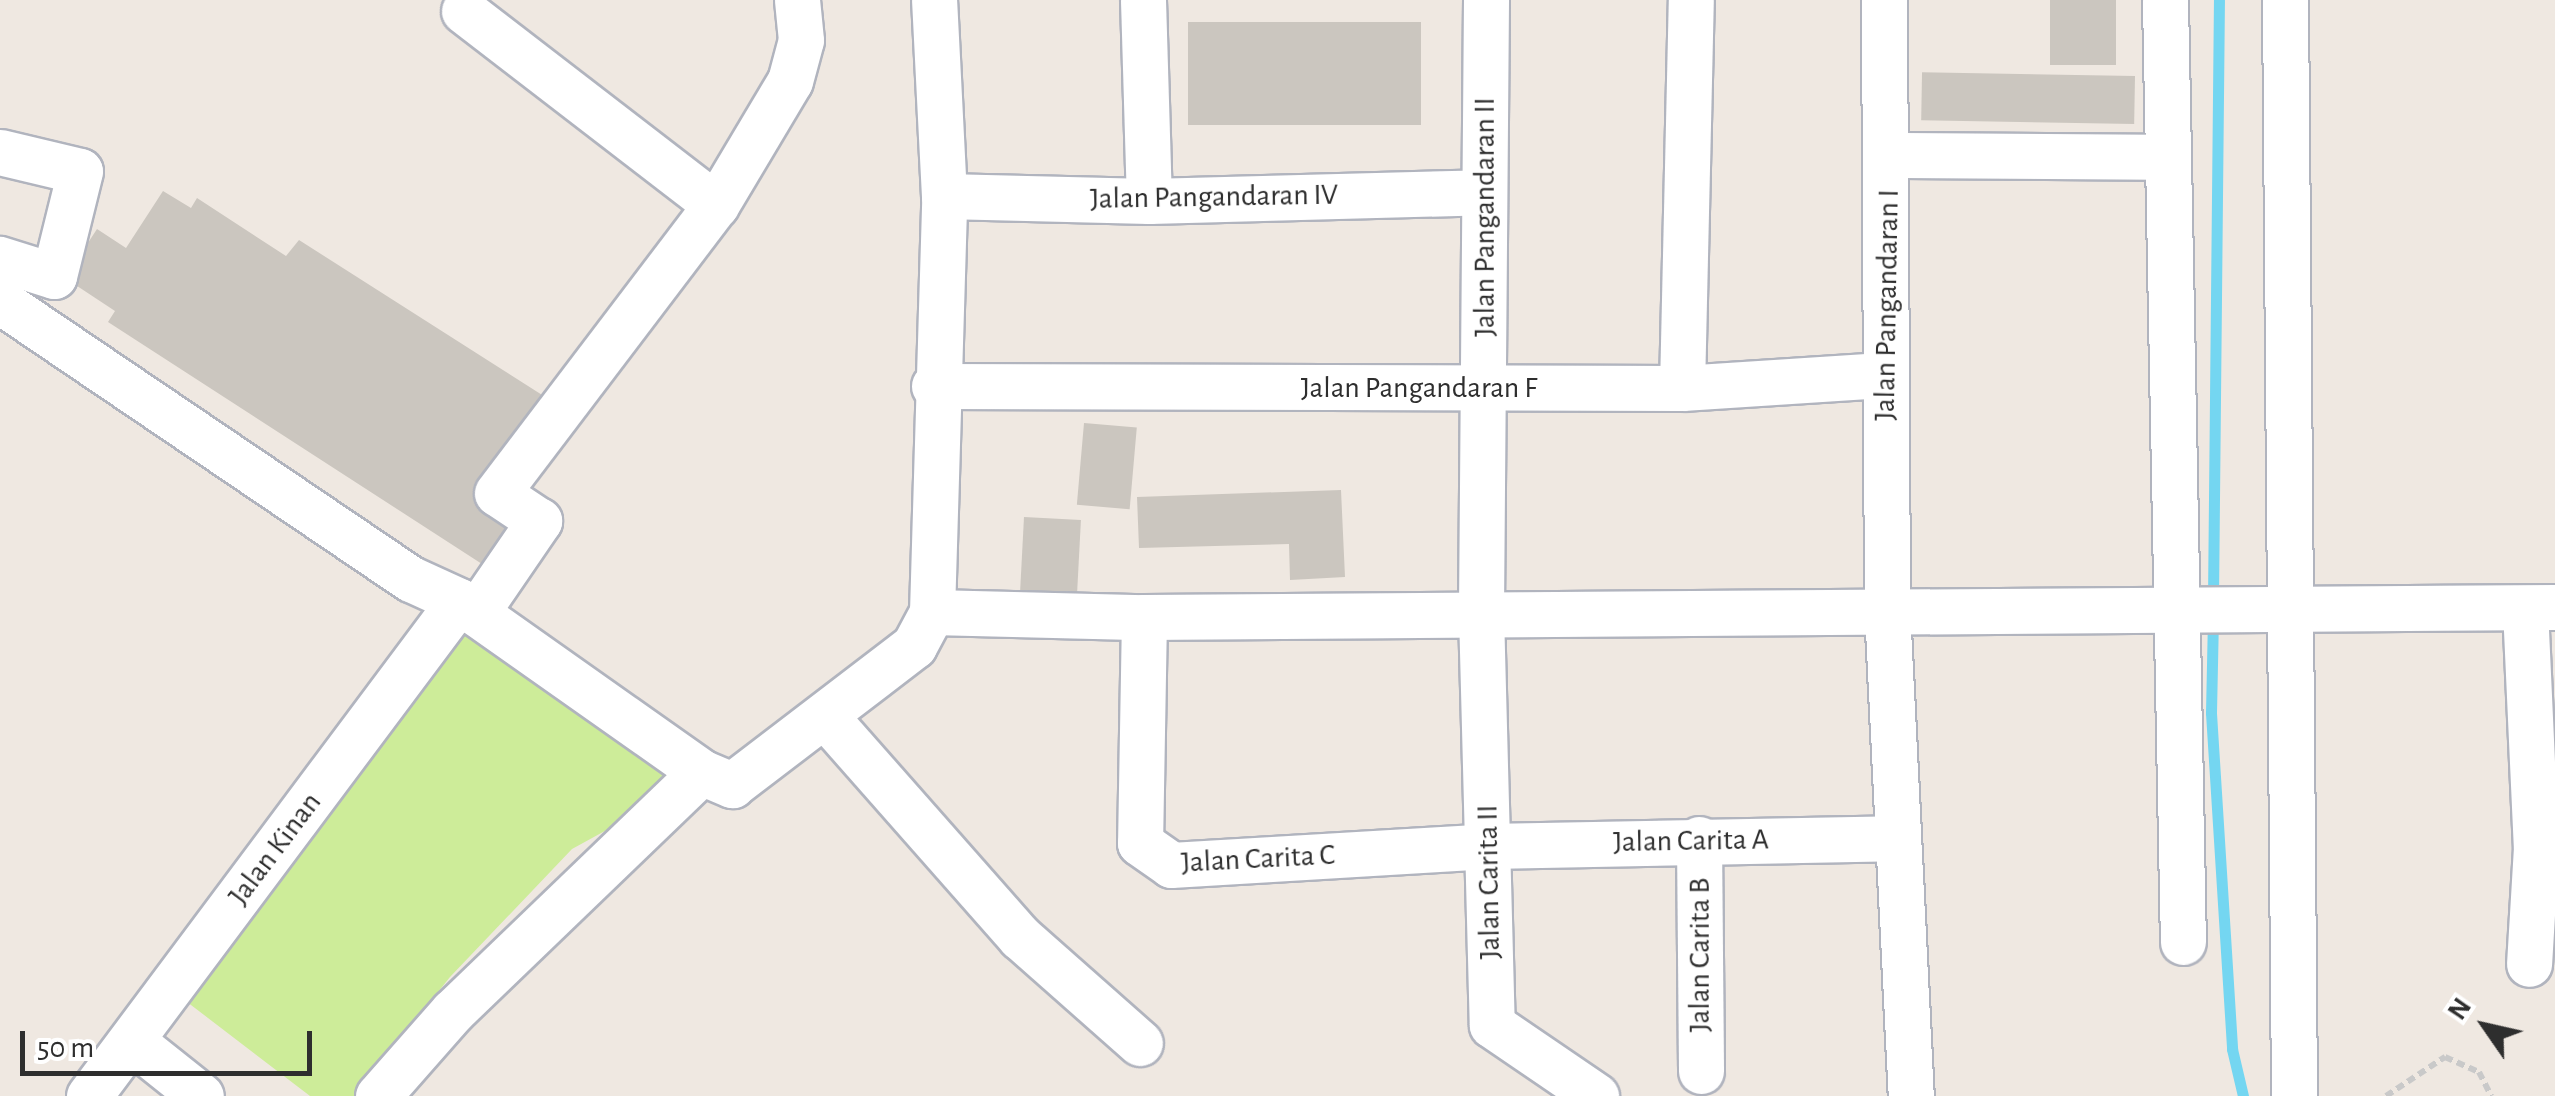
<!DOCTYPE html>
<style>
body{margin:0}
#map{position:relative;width:2555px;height:1096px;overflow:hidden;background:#efe8e1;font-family:"Alegreya Sans",sans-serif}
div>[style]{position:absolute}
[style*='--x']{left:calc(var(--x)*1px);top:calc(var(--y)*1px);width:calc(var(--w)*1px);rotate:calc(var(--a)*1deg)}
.pitch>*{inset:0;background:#cdec99}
.stream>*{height:11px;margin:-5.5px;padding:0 5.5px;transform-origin:5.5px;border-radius:5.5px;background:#74d6f1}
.building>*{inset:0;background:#cbc6bf;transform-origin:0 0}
.path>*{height:6px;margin-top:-3px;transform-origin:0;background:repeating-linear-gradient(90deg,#c9c9c9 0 8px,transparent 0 13px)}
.roads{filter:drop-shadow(2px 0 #b1b4be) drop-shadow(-2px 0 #b1b4be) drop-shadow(0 2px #b1b4be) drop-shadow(0 -2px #b1b4be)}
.minor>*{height:45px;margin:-22.5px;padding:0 22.5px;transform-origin:22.5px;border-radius:22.5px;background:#fff}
span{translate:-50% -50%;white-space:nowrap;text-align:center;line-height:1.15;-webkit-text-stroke:8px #fff;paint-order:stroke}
.street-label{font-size:30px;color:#2e2e2e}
.north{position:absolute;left:2435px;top:976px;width:100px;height:100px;-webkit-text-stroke:8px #fff;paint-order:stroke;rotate:304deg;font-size:28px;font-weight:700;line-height:40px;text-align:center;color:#2e2e2e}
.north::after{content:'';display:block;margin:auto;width:35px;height:45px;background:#2e2e2e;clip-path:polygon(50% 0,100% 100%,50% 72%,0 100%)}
.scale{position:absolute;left:20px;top:1031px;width:292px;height:45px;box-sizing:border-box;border:5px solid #2e2e2e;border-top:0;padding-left:12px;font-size:30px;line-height:35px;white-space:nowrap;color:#2e2e2e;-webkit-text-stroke:8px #fff;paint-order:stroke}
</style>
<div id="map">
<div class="pitch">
<div style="clip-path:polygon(459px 611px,687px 786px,572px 849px,450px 977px,355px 1096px,310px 1096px,174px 992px)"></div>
</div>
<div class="stream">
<div style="--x:2213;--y:599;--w:599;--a:-89.43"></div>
<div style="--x:2213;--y:617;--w:96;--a:91.2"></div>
<div style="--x:2211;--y:713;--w:337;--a:86.4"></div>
<div style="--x:2232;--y:1049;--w:48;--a:76.8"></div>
</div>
<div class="building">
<div style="left:2050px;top:0;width:66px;height:65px"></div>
<div style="left:1421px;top:22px;width:103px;height:233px;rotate:90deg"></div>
<div style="left:2135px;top:76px;width:48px;height:213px;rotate:91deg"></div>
<div style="clip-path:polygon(163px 191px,191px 208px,197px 198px,286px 256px,299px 240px,550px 400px,510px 520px,482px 564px,108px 322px,115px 311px,65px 278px,97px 229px,126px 248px)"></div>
<div style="left:1084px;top:423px;width:53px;height:82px;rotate:5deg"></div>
<div style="clip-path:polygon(1341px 490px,1345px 577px,1290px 580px,1289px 544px,1139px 548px,1137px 497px)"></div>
<div style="left:1024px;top:517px;width:57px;height:78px;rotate:3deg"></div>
</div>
<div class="path">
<div style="--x:2386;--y:1096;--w:71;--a:-33.5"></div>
<div style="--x:2445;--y:1057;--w:37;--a:24"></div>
<div style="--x:2479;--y:1072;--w:27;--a:63"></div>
</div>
<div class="roads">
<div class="minor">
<div style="--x:1143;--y:0;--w:201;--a:88.3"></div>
<div style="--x:1486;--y:0;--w:613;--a:90.47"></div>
<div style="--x:1481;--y:613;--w:412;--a:88.5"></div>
<div style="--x:1492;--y:1025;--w:126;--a:34.3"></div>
<div style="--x:1884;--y:0;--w:609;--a:89.72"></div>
<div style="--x:1887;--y:609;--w:488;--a:87.2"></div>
<div style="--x:2165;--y:0;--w:942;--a:88.91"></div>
<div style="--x:2285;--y:0;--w:1096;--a:89.53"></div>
<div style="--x:464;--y:11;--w:318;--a:37.6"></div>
<div style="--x:0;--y:152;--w:82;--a:13.4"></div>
<div style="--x:80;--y:171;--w:108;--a:103.9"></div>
<div style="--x:54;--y:276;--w:57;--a:-162.5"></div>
<div style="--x:1889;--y:155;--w:278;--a:0.4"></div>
<div style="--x:944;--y:196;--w:205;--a:1.4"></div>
<div style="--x:1149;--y:201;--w:335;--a:-1.5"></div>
<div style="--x:0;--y:301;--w:496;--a:34.1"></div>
<div style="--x:411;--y:579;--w:53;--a:24.6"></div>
<div style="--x:459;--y:601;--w:296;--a:35.2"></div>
<div style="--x:701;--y:772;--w:34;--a:23"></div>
<div style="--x:732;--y:785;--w:229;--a:-37.4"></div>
<div style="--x:914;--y:646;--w:38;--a:-62"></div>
<div style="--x:932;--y:612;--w:416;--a:-88.3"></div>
<div style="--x:944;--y:196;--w:196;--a:-92.9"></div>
<div style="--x:934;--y:386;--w:748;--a:0.15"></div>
<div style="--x:1682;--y:388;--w:201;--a:-3.7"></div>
<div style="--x:1682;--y:388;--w:388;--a:-88.7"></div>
<div style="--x:2525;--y:608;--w:239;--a:87.4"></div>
<div style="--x:2536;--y:847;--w:117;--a:93.4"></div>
<div style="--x:932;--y:612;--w:212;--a:1.4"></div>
<div style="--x:1144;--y:617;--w:1411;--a:-0.41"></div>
<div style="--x:476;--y:613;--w:112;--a:-55.6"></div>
<div style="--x:539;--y:521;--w:50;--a:-146.3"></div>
<div style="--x:497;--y:493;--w:362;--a:-52.8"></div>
<div style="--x:716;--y:205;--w:144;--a:-59.2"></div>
<div style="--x:790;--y:81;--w:42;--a:-75"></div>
<div style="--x:801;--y:40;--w:40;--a:-95.7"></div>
<div style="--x:1144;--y:617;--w:226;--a:91"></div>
<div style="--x:1140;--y:843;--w:38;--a:35"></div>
<div style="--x:1171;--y:865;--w:318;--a:-3.4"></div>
<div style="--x:1488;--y:846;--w:406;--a:-1.1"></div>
<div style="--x:825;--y:716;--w:295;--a:48.6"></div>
<div style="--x:1020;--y:937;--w:160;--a:41.5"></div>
<div style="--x:1699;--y:839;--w:232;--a:89.5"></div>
<div style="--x:132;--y:1041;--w:88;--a:38.6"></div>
<div style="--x:89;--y:1096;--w:618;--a:-53.22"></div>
<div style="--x:378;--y:1096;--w:113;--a:-48.6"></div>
<div style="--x:453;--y:1011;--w:344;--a:-43.9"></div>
</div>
</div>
<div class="street-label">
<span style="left:1214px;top:197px;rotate:-1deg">Jalan Pangandaran IV</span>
<span style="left:1485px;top:217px;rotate:-90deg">Jalan Pangandaran II</span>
<span style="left:1887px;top:305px;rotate:-89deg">Jalan Pangandaran I</span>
<span style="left:1419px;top:388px">Jalan Pangandaran F</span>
<span style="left:1691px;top:841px;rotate:-1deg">Jalan Carita A</span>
<span style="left:275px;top:849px;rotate:-53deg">Jalan Kinan</span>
<span style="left:1258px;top:859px;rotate:-3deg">Jalan Carita C</span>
<span style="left:1489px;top:882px;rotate:-91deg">Jalan Carita II</span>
<span style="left:1700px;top:955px;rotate:-90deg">Jalan Carita B</span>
</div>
<div class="north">N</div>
<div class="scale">50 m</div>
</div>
